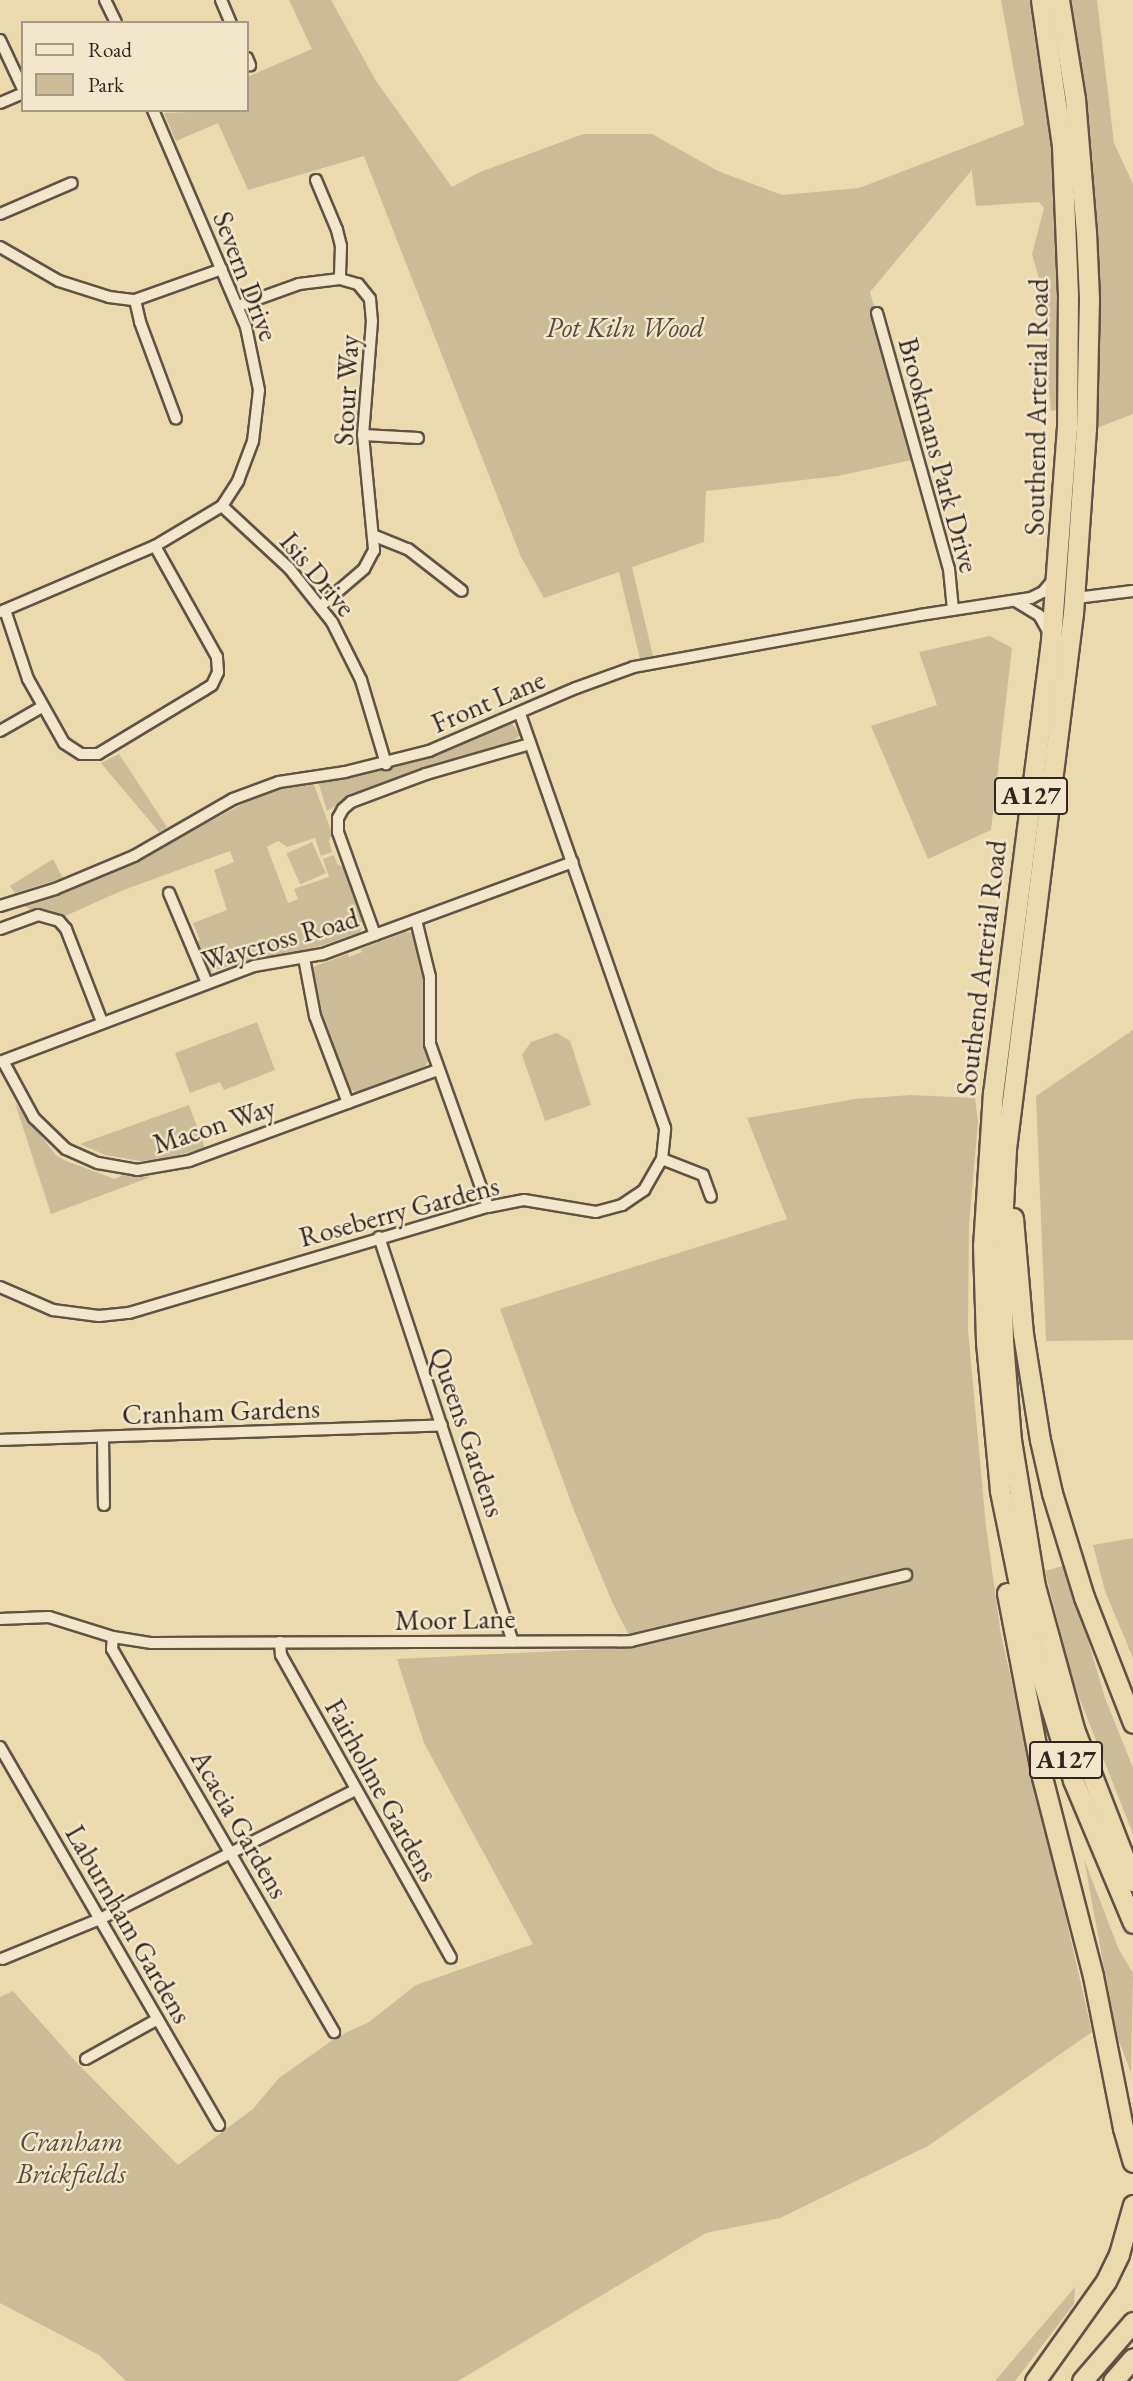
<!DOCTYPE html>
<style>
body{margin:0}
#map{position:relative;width:1133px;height:2381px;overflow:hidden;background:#ecdaaf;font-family:"EB Garamond",serif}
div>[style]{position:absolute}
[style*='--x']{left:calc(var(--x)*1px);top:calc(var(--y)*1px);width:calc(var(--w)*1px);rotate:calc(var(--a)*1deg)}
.green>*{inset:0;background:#ccbb97;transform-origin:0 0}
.roads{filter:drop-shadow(2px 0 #605344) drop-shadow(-2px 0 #605344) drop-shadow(0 2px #605344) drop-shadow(0 -2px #605344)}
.street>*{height:10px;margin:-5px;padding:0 5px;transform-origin:5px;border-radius:5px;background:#f3e7cb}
.highway>*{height:19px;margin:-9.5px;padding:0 9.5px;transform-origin:9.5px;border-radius:9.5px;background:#ecdaaf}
span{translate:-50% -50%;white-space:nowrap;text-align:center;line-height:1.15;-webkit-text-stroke:5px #f3e7cb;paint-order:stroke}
.shield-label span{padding:2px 5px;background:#f3e7cb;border:2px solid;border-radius:5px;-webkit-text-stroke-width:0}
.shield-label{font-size:26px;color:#322620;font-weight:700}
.street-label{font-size:28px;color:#322620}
.park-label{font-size:28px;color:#584b3e;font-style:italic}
.legend{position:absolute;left:21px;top:21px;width:228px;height:91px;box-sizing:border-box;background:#f3e7cb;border:2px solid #a69a87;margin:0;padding:9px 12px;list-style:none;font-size:21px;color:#322620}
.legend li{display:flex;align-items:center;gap:14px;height:35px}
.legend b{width:35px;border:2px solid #a69a87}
</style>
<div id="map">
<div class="green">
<div style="clip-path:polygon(289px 0,331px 0,376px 81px,452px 187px,480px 172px,583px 134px,652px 134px,718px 171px,782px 195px,859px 188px,1024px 125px,1001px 0,1030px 0,1048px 116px,1060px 240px,1064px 409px,1051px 411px,1040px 282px,1032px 254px,1044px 208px,1039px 202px,976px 206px,971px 165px,971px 171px,870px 292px,916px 459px,838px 476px,706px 491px,704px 542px,632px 567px,653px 656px,640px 659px,619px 572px,544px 598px,521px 557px,364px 156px,248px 190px,218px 123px,176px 141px,164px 113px,247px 110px,247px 77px,312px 49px)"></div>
<div style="clip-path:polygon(1071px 0,1097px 0,1114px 143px,1133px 184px,1133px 414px,1097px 428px,1100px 298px,1098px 231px,1086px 98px)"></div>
<div style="clip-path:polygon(990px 636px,1012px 648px,991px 830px,928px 859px,871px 726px,937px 705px,919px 652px)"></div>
<div style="clip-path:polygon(511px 722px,520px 735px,512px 742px,450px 764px,427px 767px,352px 796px,327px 811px,318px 781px)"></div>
<div style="clip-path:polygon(119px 754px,167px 827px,159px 832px,101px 763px)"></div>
<div style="clip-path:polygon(313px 782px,332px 833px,329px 841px,332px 852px,321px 856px,315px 838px,287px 847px,278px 841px,267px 847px,288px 903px,298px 899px,294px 889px,329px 877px,323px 859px,334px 855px,337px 864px,344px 868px,363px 924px,360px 932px,306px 951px,260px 957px,206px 973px,193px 943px,200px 940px,193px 923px,227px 910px,214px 870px,234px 862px,230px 851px,121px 891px,63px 917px,50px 910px,32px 911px,23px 905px,58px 894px,133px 863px,261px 794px)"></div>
<div style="left:312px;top:842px;width:34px;height:28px;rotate:66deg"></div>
<div style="clip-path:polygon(53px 859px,63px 878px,15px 893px,10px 886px)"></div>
<div style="clip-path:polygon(406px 932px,414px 933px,425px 976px,424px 1027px,428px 1061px,422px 1071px,357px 1093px,350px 1089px,341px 1074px,320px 1014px,312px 967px,348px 954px,349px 957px,362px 952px,361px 949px)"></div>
<div style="clip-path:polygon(257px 1022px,275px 1070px,224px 1090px,220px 1082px,190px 1093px,175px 1053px)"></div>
<div style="clip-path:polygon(1133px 1030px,1133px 1340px,1046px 1341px,1036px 1096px)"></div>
<div style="clip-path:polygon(557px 1033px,570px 1041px,591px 1105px,545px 1121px,522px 1055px,531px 1042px)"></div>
<div style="clip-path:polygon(911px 1095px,975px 1098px,978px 1122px,969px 1225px,968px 1330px,986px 1526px,1001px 1635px,1092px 2032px,928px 2146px,780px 2218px,706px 2233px,458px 2381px,126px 2381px,99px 2355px,0 2303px,0 1997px,13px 1991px,76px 2062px,178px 2165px,253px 2109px,279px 2078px,337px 2037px,369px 2022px,416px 1985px,533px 1944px,424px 1743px,397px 1659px,635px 1647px,613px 1604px,575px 1513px,500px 1309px,787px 1219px,747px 1118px,855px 1099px)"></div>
<div style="clip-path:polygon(15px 1103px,56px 1155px,66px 1161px,115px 1179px,123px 1175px,151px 1177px,51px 1214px)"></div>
<div style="clip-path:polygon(189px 1105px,205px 1148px,159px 1160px,140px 1161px,105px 1155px,80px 1144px)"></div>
<div style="clip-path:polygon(1133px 1538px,1133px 1658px,1105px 1591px,1093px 1545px)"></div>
<div style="clip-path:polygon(1066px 1565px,1105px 1698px,1133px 1768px,1133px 1834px,1073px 1682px,1045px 1571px)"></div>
<div style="clip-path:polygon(1084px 1859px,1119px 1950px,1133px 1973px,1131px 2073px,1116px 2033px)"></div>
<div style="clip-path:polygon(1075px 2287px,1074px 2304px,1015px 2381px,995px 2381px)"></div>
</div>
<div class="roads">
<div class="street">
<div style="--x:105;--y:0;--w:25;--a:64"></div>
<div style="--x:221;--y:0;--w:25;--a:67"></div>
<div style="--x:0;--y:40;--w:54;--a:64.9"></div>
<div style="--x:247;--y:58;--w:8;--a:67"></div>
<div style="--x:0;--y:103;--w:25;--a:-23"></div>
<div style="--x:316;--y:180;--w:54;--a:67.2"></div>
<div style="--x:337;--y:230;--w:16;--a:76"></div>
<div style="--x:341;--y:246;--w:33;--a:92"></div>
<div style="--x:0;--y:214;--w:78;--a:-23.3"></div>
<div style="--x:0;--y:247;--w:68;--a:30"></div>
<div style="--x:59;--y:281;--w:52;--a:17.7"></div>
<div style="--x:109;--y:297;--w:26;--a:7"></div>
<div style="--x:135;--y:300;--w:92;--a:-19.6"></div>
<div style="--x:135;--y:300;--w:23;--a:77"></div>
<div style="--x:140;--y:322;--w:103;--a:69.6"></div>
<div style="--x:238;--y:306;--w:65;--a:-19.8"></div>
<div style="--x:299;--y:284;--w:41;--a:-7"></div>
<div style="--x:340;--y:279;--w:19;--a:16"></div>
<div style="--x:358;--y:284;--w:19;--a:51"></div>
<div style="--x:370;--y:299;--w:22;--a:85"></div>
<div style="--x:372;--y:321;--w:114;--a:94.5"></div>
<div style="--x:363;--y:435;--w:116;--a:84.5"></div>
<div style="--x:374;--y:550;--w:21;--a:118"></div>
<div style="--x:364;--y:569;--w:55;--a:139.4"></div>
<div style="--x:877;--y:313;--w:266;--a:74.3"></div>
<div style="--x:949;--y:569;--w:41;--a:84.4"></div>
<div style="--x:363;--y:435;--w:55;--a:3.1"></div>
<div style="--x:222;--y:506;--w:91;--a:42.8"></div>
<div style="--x:289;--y:568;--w:69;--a:51.5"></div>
<div style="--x:332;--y:622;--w:65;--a:63.4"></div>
<div style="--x:361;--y:680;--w:88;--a:73.4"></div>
<div style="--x:375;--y:536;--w:35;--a:22"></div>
<div style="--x:408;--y:549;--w:68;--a:37.9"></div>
<div style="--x:1075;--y:595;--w:9;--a:13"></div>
<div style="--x:1084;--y:597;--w:49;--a:-7"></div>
<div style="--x:1017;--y:602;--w:26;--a:31"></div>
<div style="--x:1039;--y:615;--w:21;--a:61"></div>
<div style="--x:5;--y:610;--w:73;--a:71.6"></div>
<div style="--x:28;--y:679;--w:73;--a:60.6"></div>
<div style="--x:64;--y:743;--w:20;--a:33"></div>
<div style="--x:81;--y:754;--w:17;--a:0"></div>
<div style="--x:98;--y:754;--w:124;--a:-31.1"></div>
<div style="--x:204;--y:690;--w:9;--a:-32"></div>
<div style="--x:212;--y:685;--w:14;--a:-65"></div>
<div style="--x:218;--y:672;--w:15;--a:-94"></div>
<div style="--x:217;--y:657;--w:127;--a:-119.2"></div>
<div style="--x:0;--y:612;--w:168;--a:-23.1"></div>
<div style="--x:155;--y:546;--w:78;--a:-30.8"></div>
<div style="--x:222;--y:506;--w:30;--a:-57"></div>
<div style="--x:238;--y:481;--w:43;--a:-69.4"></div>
<div style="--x:253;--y:441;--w:51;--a:-83.3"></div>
<div style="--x:259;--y:390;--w:64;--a:-101.7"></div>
<div style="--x:246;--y:327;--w:236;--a:-113.2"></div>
<div style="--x:0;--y:731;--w:48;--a:-29.7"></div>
<div style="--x:169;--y:893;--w:98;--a:67.1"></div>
<div style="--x:0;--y:906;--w:58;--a:-17.2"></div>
<div style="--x:55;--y:889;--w:86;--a:-22.7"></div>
<div style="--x:134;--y:856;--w:114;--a:-29.9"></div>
<div style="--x:233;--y:799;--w:49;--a:-20.3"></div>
<div style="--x:279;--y:782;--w:67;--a:-8.6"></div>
<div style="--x:345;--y:772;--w:87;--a:-14"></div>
<div style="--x:429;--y:751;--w:160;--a:-23.2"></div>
<div style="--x:576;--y:688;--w:62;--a:-19.9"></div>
<div style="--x:634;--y:667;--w:291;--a:-10.3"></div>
<div style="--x:920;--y:615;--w:112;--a:-8.7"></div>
<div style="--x:1031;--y:598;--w:13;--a:-27"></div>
<div style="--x:1043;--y:592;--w:16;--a:-50"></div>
<div style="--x:416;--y:920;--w:59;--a:76.2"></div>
<div style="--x:430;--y:977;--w:67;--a:90"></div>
<div style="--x:430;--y:1044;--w:173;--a:70.4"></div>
<div style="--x:0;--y:929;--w:40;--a:-20.2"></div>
<div style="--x:38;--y:915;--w:22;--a:16"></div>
<div style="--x:59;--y:921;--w:11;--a:49"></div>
<div style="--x:66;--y:929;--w:100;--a:68.8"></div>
<div style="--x:375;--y:935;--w:109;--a:-109.8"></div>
<div style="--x:338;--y:832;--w:14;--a:-90"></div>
<div style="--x:338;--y:818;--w:10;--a:-61"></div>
<div style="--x:343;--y:809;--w:11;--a:-41"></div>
<div style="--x:351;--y:802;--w:80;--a:-20.5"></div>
<div style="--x:426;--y:774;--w:108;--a:-16.1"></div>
<div style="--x:304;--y:958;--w:59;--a:79.3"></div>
<div style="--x:315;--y:1016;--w:93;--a:69.2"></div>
<div style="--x:3;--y:1061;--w:65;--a:61.5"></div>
<div style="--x:34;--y:1118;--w:45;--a:44.1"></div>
<div style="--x:66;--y:1149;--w:35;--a:24"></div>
<div style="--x:98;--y:1163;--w:40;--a:10"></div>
<div style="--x:137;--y:1170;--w:53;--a:-9.8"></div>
<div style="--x:189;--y:1161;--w:264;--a:-20.1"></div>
<div style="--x:0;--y:1062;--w:272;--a:-20.7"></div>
<div style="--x:254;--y:966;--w:70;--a:-9.9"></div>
<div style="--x:323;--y:954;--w:266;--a:-20.2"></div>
<div style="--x:662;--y:1159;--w:44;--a:21.3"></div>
<div style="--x:703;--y:1175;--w:23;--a:70"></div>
<div style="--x:379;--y:1237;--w:426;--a:71.7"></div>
<div style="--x:0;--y:1287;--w:58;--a:23.5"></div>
<div style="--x:53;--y:1310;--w:46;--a:7.4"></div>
<div style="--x:99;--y:1316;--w:30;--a:-6"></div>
<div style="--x:129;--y:1313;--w:374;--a:-16.5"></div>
<div style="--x:488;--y:1207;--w:37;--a:-11"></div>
<div style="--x:524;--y:1200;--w:73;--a:9.5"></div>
<div style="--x:596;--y:1212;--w:27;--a:-15"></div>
<div style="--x:622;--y:1205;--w:27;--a:-34"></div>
<div style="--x:644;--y:1190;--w:36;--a:-60"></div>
<div style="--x:662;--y:1159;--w:31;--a:-84"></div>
<div style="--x:665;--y:1128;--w:440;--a:-109.3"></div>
<div style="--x:103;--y:1437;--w:68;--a:89.2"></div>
<div style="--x:0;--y:1440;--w:442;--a:-1.9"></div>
<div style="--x:0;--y:1619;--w:49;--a:-2.3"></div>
<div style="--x:49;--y:1617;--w:67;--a:17.4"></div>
<div style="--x:113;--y:1637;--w:39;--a:9"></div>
<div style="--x:152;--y:1643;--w:479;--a:-0.2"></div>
<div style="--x:631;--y:1641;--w:283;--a:-13.5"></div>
<div style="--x:113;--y:1637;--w:12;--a:95"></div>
<div style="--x:112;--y:1649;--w:443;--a:59.9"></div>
<div style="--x:280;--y:1642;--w:13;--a:86"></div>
<div style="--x:281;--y:1655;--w:347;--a:60.7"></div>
<div style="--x:0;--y:1747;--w:437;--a:59.9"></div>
<div style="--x:2;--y:1959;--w:106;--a:-22.2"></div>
<div style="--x:100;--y:1919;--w:286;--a:-26.8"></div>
<div style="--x:86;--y:2059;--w:82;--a:-29.1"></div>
</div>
<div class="highway">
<div style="--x:1041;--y:0;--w:148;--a:81.8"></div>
<div style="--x:1062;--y:146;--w:148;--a:87.7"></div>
<div style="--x:1068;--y:294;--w:133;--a:90.4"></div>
<div style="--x:1067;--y:427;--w:215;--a:94.3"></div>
<div style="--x:1051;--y:641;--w:455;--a:97.3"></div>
<div style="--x:993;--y:1092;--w:153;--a:93.7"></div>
<div style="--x:983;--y:1245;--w:97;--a:88.2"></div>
<div style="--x:986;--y:1342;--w:150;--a:84.6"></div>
<div style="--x:1000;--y:1491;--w:151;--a:78.5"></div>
<div style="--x:1030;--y:1639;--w:147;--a:73"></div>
<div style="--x:1073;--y:1780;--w:155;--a:67.2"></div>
<div style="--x:1059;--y:0;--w:100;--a:80.8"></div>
<div style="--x:1075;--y:99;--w:133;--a:85.3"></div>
<div style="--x:1086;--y:232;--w:67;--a:87.4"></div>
<div style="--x:1089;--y:299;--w:129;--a:91.3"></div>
<div style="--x:1086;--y:428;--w:185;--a:94"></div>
<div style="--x:1073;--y:613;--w:540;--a:97.13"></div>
<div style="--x:1006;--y:1149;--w:96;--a:93"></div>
<div style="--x:1001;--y:1245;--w:96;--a:88.8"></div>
<div style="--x:1003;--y:1341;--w:99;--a:85.4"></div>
<div style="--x:1011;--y:1440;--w:148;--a:80.7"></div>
<div style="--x:1035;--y:1586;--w:148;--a:74.7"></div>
<div style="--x:1074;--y:1729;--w:163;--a:68.8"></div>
<div style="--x:1013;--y:1218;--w:116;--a:85.1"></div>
<div style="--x:1023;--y:1334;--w:107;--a:80.9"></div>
<div style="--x:1040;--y:1440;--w:54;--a:77.2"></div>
<div style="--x:1052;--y:1493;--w:109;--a:72.9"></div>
<div style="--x:1084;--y:1597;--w:135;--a:68.7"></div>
<div style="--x:1007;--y:1593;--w:187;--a:79.2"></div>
<div style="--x:1042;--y:1777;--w:205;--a:75.6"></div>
<div style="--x:1093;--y:1976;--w:155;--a:78.8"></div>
<div style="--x:1123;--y:2128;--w:35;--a:74"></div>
<div style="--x:1035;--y:2381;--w:123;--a:-54.6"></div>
<div style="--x:1106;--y:2281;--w:30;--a:-64"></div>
<div style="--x:1119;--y:2254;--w:51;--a:-74.1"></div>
<div style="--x:1082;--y:2381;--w:78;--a:-49.2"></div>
<div style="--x:1113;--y:2381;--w:30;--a:-49"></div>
</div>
</div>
<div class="shield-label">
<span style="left:1031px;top:796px">A127</span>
<span style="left:1066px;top:1760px">A127</span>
</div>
<div class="street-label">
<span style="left:246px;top:276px;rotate:69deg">Severn Drive</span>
<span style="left:346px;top:390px;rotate:-87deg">Stour Way</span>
<span style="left:1036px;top:407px;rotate:-89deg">Southend Arterial Road</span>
<span style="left:939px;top:455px;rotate:75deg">Brookmans Park Drive</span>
<span style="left:318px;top:574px;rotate:50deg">Isis Drive</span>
<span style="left:488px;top:701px;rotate:-23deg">Front Lane</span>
<span style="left:280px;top:939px;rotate:-16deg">Waycross Road</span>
<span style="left:981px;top:968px;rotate:-83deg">Southend Arterial Road</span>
<span style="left:214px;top:1125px;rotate:-18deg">Macon Way</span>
<span style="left:399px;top:1211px;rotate:-15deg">Roseberry Gardens</span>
<span style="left:221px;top:1411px;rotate:-2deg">Cranham Gardens</span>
<span style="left:468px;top:1432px;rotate:71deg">Queens Gardens</span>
<span style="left:455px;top:1619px;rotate:-1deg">Moor Lane</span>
<span style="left:382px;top:1790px;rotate:61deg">Fairholme Gardens</span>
<span style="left:240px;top:1824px;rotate:60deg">Acacia Gardens</span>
<span style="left:129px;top:1924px;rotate:60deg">Laburnham Gardens</span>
</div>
<div class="park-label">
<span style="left:625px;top:327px">Pot Kiln Wood</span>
<span style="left:71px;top:2157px">Cranham<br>Brickfields</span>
</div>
<ul class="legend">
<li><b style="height:9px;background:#f3e7cb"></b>Road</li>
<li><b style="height:19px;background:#ccbb97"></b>Park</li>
</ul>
</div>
